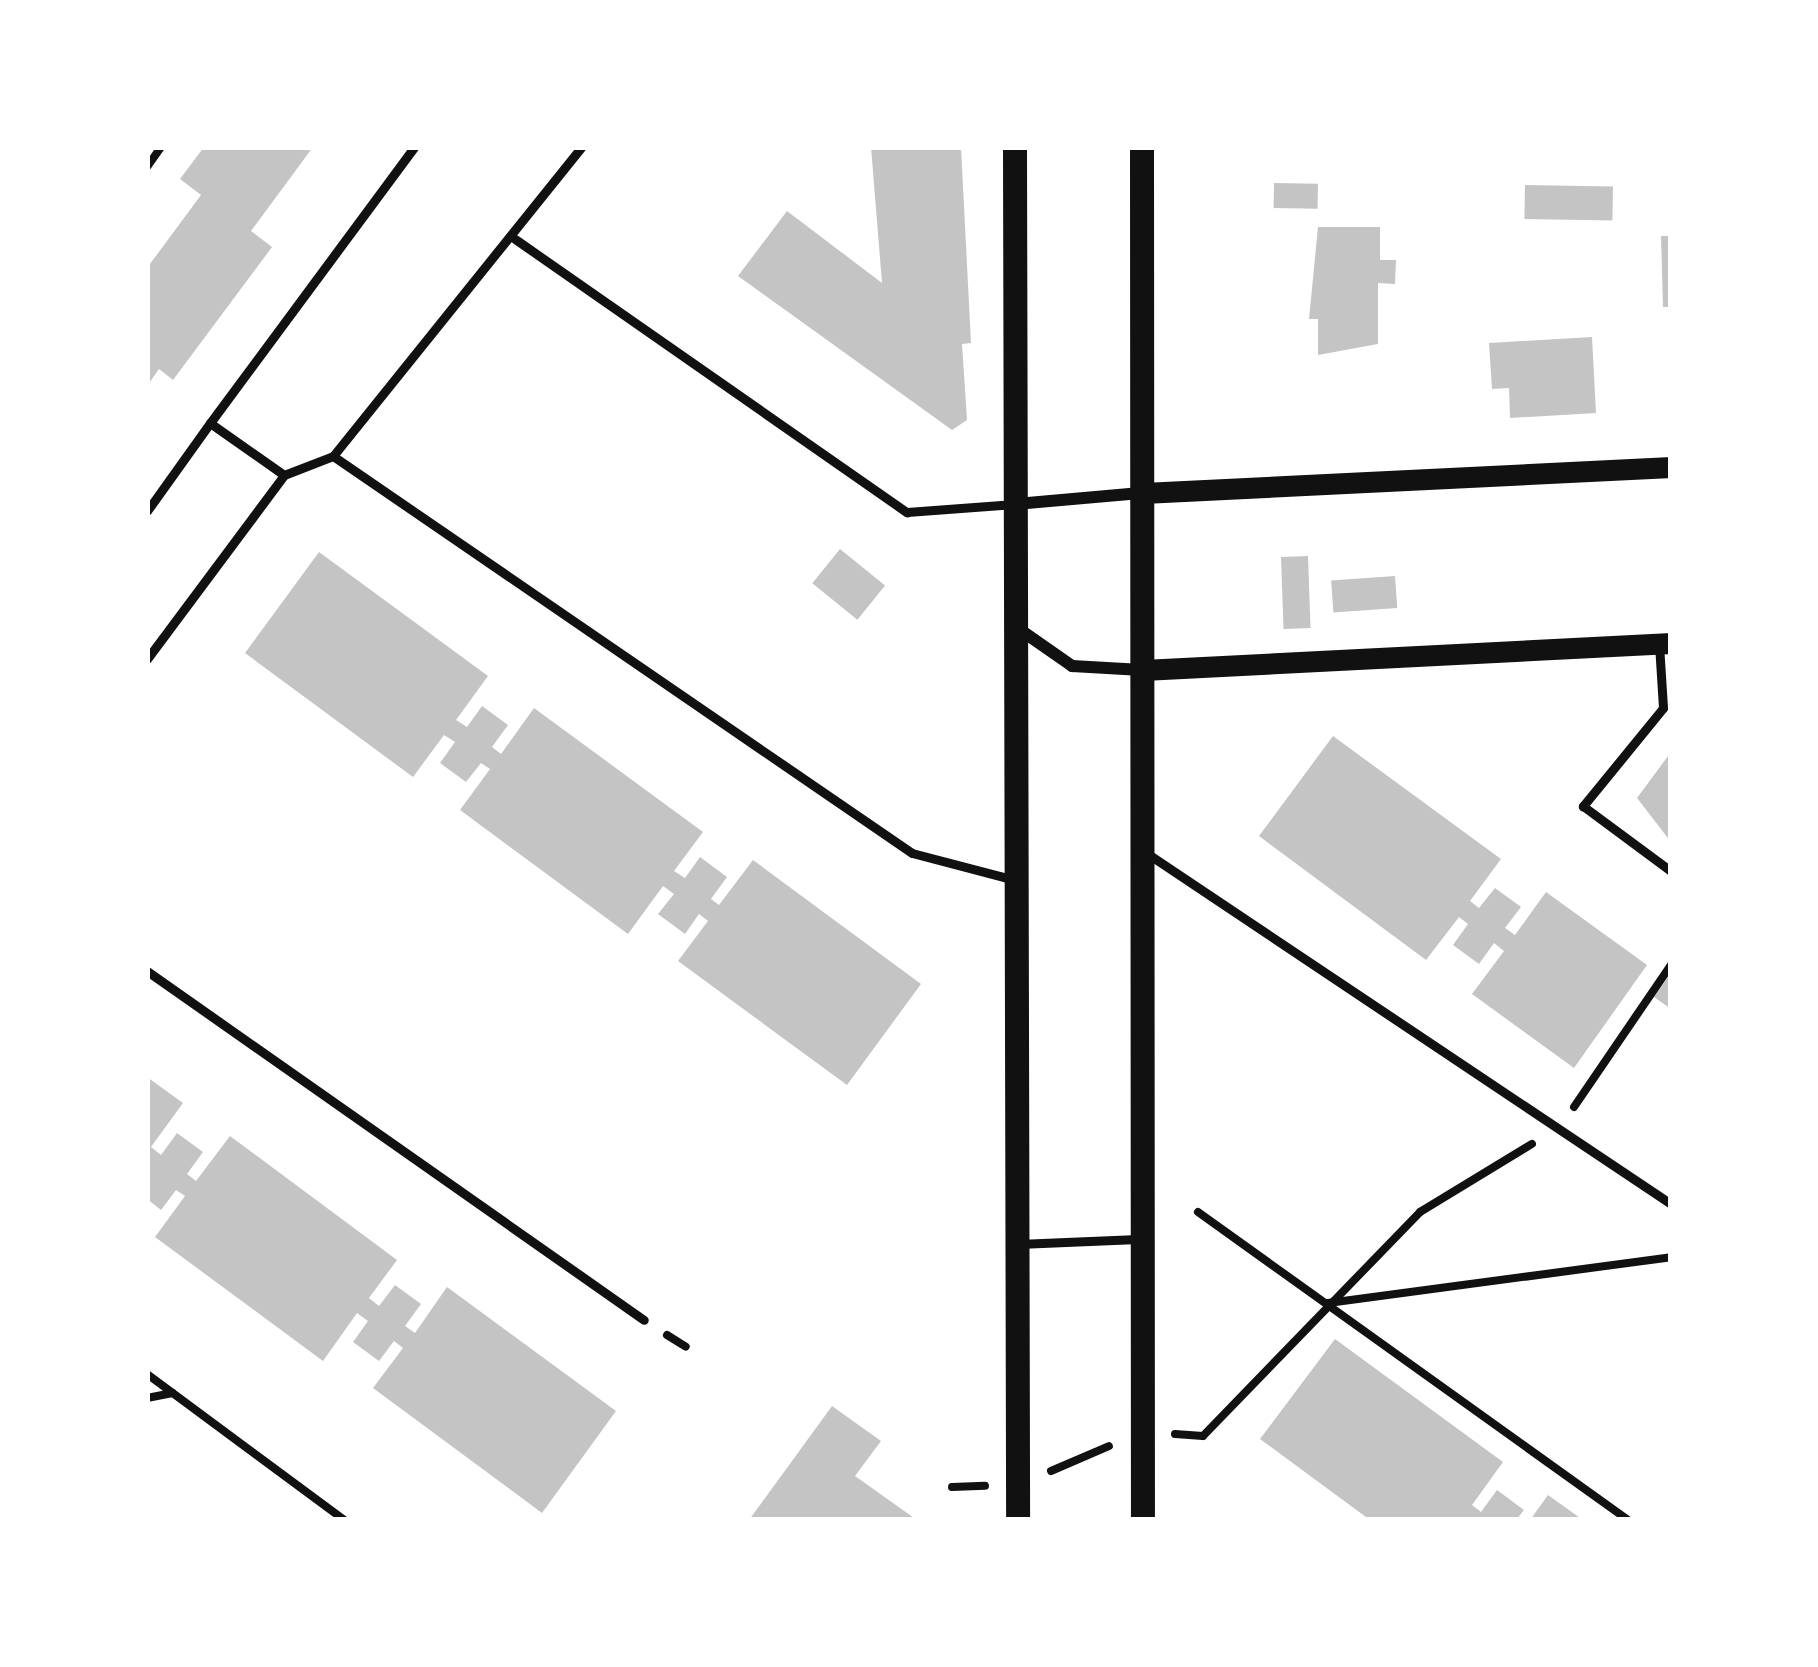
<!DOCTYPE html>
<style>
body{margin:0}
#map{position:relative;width:1818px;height:1667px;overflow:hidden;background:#fff;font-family:Quicksand,sans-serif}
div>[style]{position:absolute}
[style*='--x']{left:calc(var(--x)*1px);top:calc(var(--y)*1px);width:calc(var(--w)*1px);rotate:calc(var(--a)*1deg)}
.building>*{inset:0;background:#c4c4c4;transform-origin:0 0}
.path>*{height:8px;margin:-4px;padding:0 4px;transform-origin:4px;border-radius:4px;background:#111}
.service>*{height:9px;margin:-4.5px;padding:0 4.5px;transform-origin:4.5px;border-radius:4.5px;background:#111}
.minor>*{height:12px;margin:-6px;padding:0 6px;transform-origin:6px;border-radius:6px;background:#111}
.tertiary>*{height:21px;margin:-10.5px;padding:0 10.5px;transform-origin:10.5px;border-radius:10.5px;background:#111}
.secondary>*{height:24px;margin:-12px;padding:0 12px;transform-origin:12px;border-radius:12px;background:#111}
span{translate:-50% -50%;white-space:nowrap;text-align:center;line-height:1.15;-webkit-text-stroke:9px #fff;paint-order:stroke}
.frame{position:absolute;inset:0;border:150px solid #fff;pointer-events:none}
</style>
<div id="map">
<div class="building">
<div style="clip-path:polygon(204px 147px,313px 147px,251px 231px,272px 247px,173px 380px,159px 369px,147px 386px,147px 268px,201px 195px,180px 179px)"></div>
<div style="clip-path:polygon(871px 147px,961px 147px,971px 343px,962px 344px,967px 420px,952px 430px,738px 276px,787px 211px,882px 283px)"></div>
<div style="left:1274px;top:183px;width:44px;height:25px;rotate:1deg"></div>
<div style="left:1525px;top:185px;width:88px;height:34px;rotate:1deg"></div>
<div style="clip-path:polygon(1318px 227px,1380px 227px,1380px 260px,1396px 260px,1395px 284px,1378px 283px,1378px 344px,1318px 355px,1318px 319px,1309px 319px)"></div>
<div style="clip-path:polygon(1661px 236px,1671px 236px,1671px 307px,1663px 307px)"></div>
<div style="clip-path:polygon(1592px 337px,1596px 413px,1510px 418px,1509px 388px,1492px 389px,1489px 343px)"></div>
<div style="left:840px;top:549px;width:58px;height:44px;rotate:39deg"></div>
<div style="clip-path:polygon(319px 552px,488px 676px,456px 720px,467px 727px,482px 706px,508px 725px,492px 747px,501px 754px,534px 708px,703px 832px,674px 871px,685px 878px,700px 857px,727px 877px,711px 899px,719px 905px,753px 860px,921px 984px,847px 1085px,678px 961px,708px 921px,699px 914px,685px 934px,658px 914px,674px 894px,663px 886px,628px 934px,460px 810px,490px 769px,481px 763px,466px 782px,440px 763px,455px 742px,444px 735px,413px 777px,245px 653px)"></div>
<div style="left:1308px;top:556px;width:72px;height:27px;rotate:88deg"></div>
<div style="left:1395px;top:576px;width:32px;height:64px;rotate:86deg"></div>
<div style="clip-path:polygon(1333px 736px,1501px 859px,1470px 901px,1479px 908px,1495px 888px,1521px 907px,1505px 928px,1515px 935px,1546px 892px,1647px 965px,1574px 1068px,1472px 994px,1504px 951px,1494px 943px,1479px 964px,1453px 945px,1468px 924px,1459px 917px,1426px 960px,1259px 836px)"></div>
<div style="clip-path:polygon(1671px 752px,1671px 842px,1637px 798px)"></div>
<div style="clip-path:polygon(1671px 973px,1671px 1009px,1654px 997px)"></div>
<div style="clip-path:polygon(147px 1077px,183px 1103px,151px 1147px,161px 1155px,177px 1133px,203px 1152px,187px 1174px,196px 1181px,230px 1136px,397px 1260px,369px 1298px,379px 1306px,395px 1285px,421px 1304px,405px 1326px,415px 1333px,447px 1287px,616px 1411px,542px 1513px,373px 1388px,403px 1348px,394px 1341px,379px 1361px,353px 1342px,368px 1321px,357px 1313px,323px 1361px,155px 1237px,185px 1196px,176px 1190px,161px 1210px,147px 1199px)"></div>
<div style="clip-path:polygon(1335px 1339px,1503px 1462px,1472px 1505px,1481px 1512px,1497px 1490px,1524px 1510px,1516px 1520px,1370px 1520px,1260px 1439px)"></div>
<div style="clip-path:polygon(832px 1406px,881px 1441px,855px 1476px,917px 1520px,749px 1520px)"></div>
<div style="clip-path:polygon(1548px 1495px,1583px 1520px,1530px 1520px)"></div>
</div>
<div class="path">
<div style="--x:147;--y:167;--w:24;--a:-55"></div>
<div style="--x:1574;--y:1107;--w:172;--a:-55.7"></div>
<div style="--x:1198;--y:1212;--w:529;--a:35.61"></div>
<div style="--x:1328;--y:1303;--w:346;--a:-7.6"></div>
<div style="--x:667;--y:1335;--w:22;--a:32"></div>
<div style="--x:147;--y:1374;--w:245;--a:36.5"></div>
<div style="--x:147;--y:1398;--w:26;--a:-11"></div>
<div style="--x:1175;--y:1434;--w:28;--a:4"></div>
<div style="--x:1203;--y:1436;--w:312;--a:-45.9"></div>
<div style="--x:1420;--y:1212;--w:131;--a:-31.3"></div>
<div style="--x:1051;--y:1471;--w:63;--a:-23.3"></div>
<div style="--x:952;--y:1487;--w:33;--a:-2"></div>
</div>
<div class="service">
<div style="--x:515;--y:239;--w:478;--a:34.9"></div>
<div style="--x:907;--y:512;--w:108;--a:-4.2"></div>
<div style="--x:333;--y:456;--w:702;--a:34.44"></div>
<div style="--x:912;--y:853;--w:106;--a:14.7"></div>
<div style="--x:284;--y:475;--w:90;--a:-144.9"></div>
<div style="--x:210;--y:423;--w:343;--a:-53.5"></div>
<div style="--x:147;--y:511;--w:108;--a:-54.4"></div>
<div style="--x:1659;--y:644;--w:64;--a:86.4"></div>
<div style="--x:1663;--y:708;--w:127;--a:129.2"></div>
<div style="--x:1583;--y:806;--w:109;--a:36.5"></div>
<div style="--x:147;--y:659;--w:229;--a:-53.3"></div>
<div style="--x:284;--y:475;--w:53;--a:-21.2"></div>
<div style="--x:333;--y:456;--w:396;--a:-51.2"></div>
<div style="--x:1148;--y:854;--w:629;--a:33.79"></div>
<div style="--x:147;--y:971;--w:607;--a:35.08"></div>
<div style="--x:1018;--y:1244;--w:120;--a:-2.4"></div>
</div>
<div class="minor">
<div style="--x:1015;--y:504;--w:126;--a:-5"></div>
<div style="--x:1019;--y:629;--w:65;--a:34.9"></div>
<div style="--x:1072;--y:666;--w:70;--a:3.3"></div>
</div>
<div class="tertiary">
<div style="--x:1143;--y:493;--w:529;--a:-2.82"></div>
<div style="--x:1143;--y:670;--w:529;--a:-2.93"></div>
</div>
<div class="secondary">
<div style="--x:1015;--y:147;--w:1373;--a:89.87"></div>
<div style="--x:1142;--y:147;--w:1373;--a:89.96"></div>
</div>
<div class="frame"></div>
</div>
